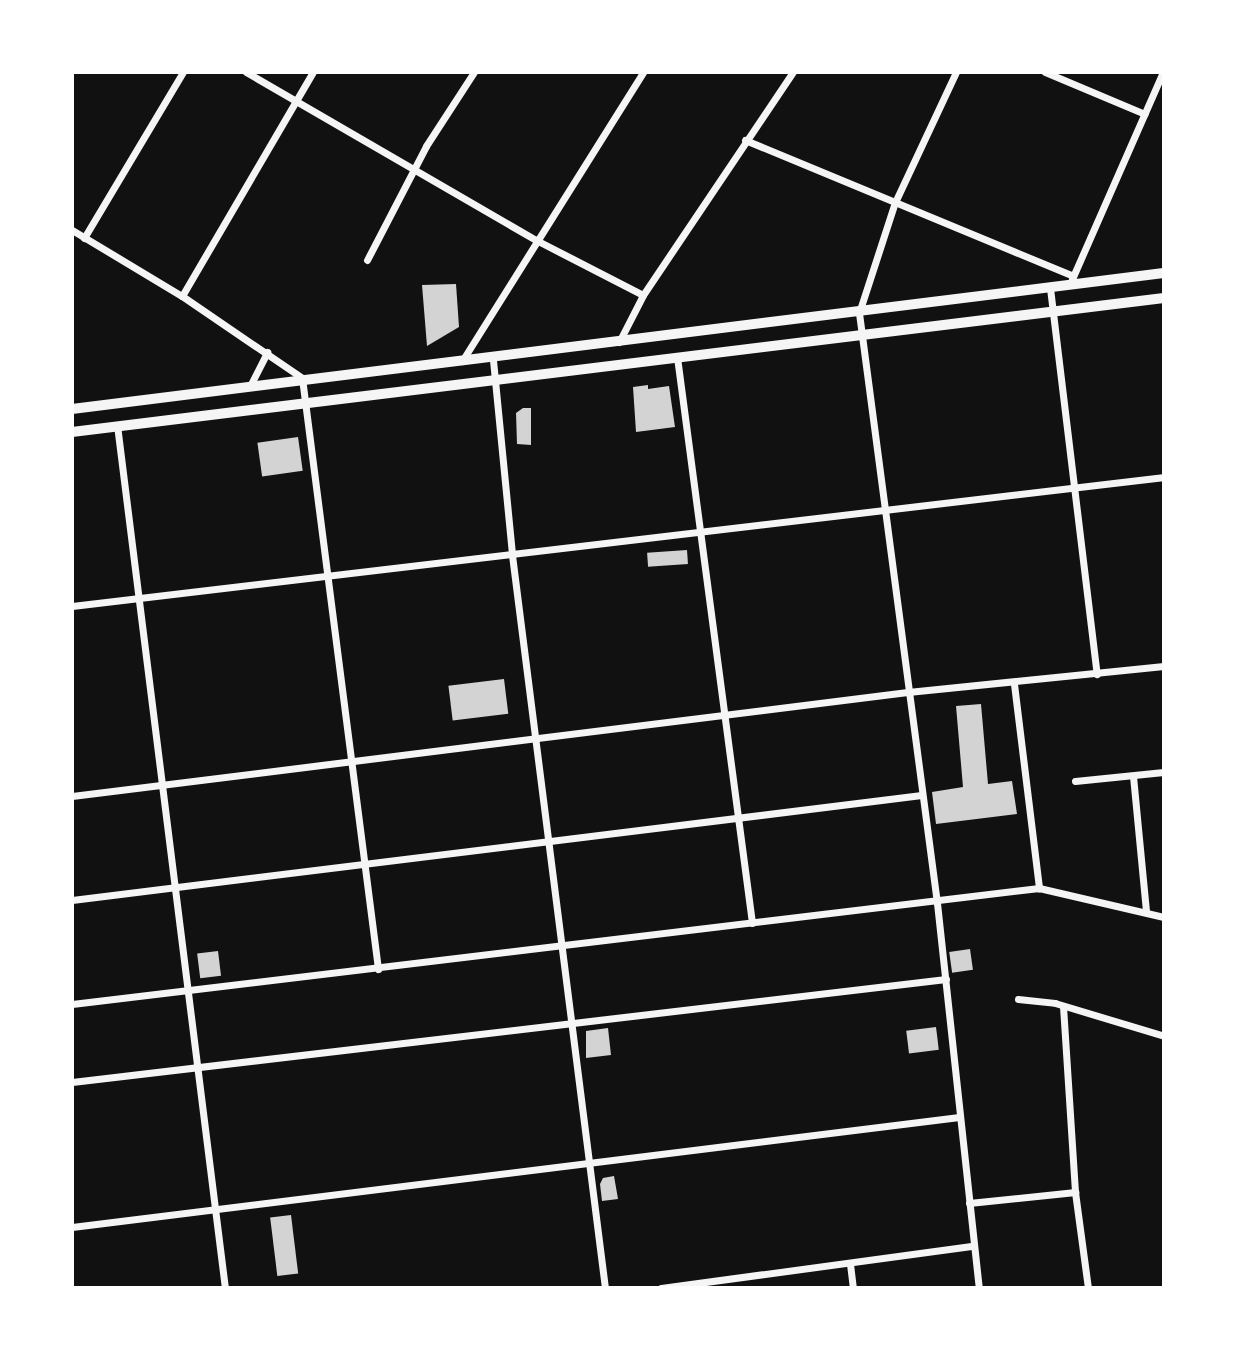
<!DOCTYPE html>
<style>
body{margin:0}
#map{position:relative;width:1236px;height:1360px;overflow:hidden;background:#111;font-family:Barlow,sans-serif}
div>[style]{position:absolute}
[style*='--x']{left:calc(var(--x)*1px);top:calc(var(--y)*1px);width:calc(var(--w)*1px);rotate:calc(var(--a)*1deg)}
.building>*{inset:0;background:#d3d3d3;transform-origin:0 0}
.minor>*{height:7px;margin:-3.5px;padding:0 3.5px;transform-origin:3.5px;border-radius:3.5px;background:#f5f5f5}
.secondary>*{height:10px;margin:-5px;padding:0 5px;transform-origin:5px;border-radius:5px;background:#f5f5f5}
span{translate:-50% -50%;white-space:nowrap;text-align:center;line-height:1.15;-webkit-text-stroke:8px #fff;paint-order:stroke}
.frame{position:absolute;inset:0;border:74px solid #fff;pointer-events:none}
</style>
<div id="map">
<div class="building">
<div style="clip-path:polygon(456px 284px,459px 327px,427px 346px,422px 285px)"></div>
<div style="clip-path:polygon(648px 385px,648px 389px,669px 386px,675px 427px,636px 432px,633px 387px)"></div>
<div style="clip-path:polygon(523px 408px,531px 408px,531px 445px,517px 444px,516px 413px)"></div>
<div style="left:298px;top:437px;width:34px;height:41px;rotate:82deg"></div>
<div style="left:687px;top:550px;width:14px;height:40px;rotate:86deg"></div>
<div style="left:504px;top:679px;width:35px;height:56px;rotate:83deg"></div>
<div style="clip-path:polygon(981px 704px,988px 784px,1012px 781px,1017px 814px,936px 824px,932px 792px,963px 787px,956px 706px)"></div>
<div style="left:970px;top:949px;width:21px;height:21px;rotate:82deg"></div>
<div style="left:218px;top:951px;width:25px;height:21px;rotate:83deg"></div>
<div style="left:936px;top:1027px;width:23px;height:30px;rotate:83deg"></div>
<div style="clip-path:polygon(608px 1028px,611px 1055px,586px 1058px,586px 1031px)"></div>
<div style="clip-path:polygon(614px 1176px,618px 1199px,602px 1201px,600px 1184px,603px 1178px)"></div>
<div style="left:291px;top:1215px;width:59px;height:21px;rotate:83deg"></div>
</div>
<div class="minor">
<div style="--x:246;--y:72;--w:335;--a:30.1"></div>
<div style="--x:536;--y:240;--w:120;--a:27.2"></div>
<div style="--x:956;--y:72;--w:144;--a:115.1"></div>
<div style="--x:895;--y:202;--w:117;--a:108"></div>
<div style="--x:859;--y:313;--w:595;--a:82.47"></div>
<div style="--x:937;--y:903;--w:387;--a:83.8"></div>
<div style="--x:1045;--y:72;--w:108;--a:22.8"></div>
<div style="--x:745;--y:140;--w:355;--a:22.5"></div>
<div style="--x:72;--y:230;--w:128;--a:31"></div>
<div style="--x:182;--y:296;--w:145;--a:34.3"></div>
<div style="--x:302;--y:378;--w:596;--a:82.67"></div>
<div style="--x:84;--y:238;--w:193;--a:-59.2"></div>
<div style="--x:367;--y:260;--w:128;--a:-62.6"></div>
<div style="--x:426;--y:146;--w:88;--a:-57"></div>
<div style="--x:1072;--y:279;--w:226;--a:-66.3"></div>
<div style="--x:1050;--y:288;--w:389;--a:83.1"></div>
<div style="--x:182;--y:296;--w:259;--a:-59.7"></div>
<div style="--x:619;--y:342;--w:53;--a:-62.9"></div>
<div style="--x:643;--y:295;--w:269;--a:-56.1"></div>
<div style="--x:677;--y:357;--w:571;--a:82.45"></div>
<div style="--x:493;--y:360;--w:196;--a:84.4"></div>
<div style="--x:512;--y:555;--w:739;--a:82.77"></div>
<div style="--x:462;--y:361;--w:341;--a:-57.9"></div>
<div style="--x:251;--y:384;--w:36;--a:-63"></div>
<div style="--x:117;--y:425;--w:870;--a:82.87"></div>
<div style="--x:72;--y:606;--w:1100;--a:-6.74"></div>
<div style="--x:1014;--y:684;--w:206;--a:83"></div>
<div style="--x:1133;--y:776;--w:136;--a:84.5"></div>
<div style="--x:1075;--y:781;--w:89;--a:-5.8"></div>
<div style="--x:72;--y:796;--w:842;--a:-7.09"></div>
<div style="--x:908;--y:692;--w:257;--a:-5.8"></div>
<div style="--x:72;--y:900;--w:856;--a:-7.04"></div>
<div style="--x:1018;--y:999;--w:37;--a:6"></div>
<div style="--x:1055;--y:1003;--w:114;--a:16.8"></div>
<div style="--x:72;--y:1004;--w:974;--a:-6.84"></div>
<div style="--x:1039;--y:888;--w:128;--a:13.1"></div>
<div style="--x:1063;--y:1006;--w:186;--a:86.3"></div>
<div style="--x:1075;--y:1192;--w:97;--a:82.3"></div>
<div style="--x:72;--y:1082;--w:880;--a:-6.72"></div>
<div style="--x:969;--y:1203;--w:107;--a:-5.9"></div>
<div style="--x:72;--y:1227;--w:894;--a:-7.07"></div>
<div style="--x:850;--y:1264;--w:24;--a:83"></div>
<div style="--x:661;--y:1288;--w:315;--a:-7.7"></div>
</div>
<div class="secondary">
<div style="--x:72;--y:409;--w:1100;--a:-7.1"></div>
<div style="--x:72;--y:432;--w:1100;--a:-7"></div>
</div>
<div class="frame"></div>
</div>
